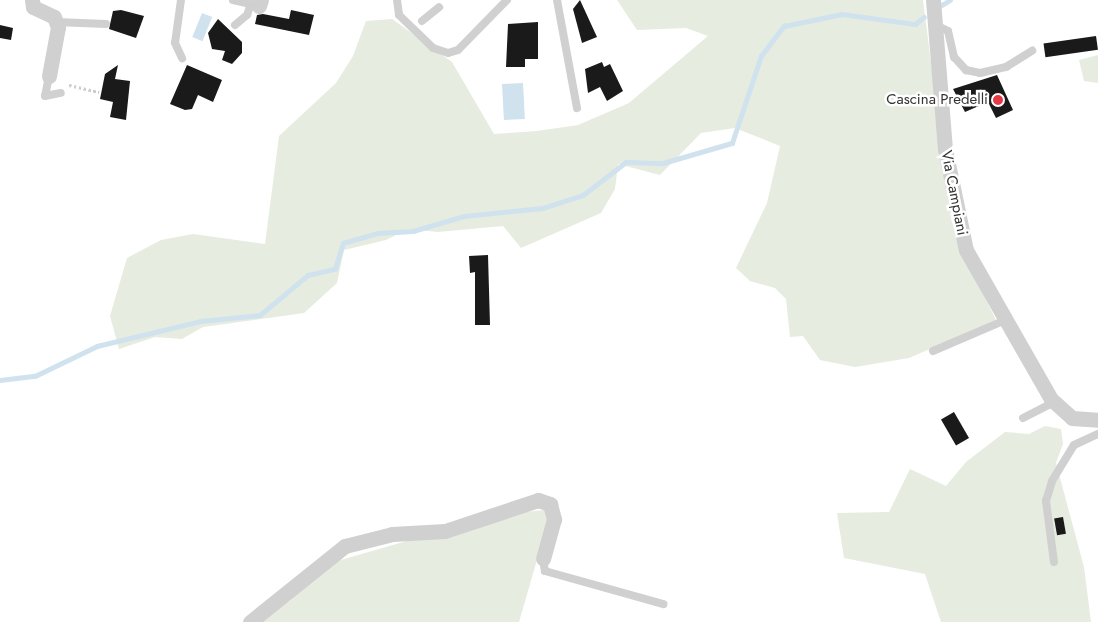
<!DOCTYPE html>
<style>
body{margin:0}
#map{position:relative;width:1098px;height:622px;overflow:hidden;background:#fff;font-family:Jost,sans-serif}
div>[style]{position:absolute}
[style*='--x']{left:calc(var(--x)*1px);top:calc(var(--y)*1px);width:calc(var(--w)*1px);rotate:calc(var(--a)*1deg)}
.green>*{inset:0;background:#e6ecdf}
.water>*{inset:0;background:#cfe2ee;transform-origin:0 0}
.stream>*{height:4.5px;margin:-2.25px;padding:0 2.25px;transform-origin:2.25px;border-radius:2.25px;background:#cfe2ee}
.building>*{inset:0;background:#1a1a1a;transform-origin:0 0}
.path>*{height:2.5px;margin-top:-1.25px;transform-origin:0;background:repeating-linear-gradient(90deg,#cdcdcd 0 2.5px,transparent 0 5px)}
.lane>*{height:8px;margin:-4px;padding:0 4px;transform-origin:4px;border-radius:4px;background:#d0d0d0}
.street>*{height:15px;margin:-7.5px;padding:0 7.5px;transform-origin:7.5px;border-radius:7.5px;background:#d0d0d0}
.dots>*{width:14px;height:14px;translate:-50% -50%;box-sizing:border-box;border:2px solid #fff;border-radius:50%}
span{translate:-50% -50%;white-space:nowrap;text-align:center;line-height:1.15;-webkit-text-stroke:5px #fff;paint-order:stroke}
.poi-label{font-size:15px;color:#333}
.right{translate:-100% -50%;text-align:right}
.street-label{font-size:15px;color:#333}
</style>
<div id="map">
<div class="green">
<div style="clip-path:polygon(617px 0,923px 0,951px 219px,961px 250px,996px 320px,909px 358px,855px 367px,820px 360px,803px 336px,790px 337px,786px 299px,775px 288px,750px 281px,736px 268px,767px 203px,780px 146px,735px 128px,701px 133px,660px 175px,618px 164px,615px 189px,601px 213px,521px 248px,503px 226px,438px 232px,408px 229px,386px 240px,344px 250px,337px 283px,304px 313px,203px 327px,182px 339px,155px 337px,119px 349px,110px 316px,127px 258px,161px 240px,193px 234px,265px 244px,279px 136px,336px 83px,353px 56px,366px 21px,392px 19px,452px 62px,494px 134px,537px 131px,578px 125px,629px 103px,708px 36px,686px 28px,637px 30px)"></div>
<div style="clip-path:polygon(1098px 55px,1098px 83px,1084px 81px,1079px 60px)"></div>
<div style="clip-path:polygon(1045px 426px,1061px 429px,1063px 444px,1056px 463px,1084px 567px,1091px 622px,941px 622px,925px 574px,844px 558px,837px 513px,889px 512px,910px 469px,946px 486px,966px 462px,1005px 432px,1029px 434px)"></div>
<div style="clip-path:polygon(545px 510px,548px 522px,519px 622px,252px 622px,290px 601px,320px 566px,497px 515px)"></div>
</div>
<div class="water">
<div style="left:202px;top:13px;width:11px;height:26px;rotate:22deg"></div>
<div style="left:523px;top:83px;width:36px;height:21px;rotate:87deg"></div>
</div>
<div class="stream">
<div style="--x:942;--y:5;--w:9;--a:-32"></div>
<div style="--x:0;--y:380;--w:35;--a:-7"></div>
<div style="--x:35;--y:376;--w:69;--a:-25.8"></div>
<div style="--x:97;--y:346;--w:107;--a:-13.5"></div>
<div style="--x:201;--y:321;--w:59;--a:-5.8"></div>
<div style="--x:260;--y:315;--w:62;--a:-39.8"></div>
<div style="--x:308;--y:275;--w:28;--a:-13"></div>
<div style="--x:335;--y:269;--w:27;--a:-73"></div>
<div style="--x:343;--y:243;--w:35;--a:-16"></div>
<div style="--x:377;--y:233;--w:36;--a:-3"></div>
<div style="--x:413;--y:231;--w:53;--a:-16.4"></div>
<div style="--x:464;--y:216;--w:79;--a:-5.8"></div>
<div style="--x:543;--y:208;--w:42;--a:-18"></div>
<div style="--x:583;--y:195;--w:54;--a:-37.5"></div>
<div style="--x:626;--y:162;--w:37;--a:2"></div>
<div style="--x:663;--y:163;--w:72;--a:-16.2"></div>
<div style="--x:732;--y:143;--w:92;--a:-71.6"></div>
<div style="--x:761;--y:56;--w:38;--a:-53"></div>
<div style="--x:784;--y:26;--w:59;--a:-11.7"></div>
<div style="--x:842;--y:14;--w:74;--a:7.8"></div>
<div style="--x:915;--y:24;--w:11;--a:-38"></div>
</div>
<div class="building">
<div style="clip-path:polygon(580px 0,597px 37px,582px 43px,573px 9px)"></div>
<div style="clip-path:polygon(121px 10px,144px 16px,136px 38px,109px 29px,113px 11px)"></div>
<div style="clip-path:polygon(291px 10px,314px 15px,309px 35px,255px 24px,257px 15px,263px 14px,289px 19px)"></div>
<div style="clip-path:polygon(218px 19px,242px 42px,242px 53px,232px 64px,222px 60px,225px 51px,212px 49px,208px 33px)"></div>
<div style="clip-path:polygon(538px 22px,538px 59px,525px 59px,525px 67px,506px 67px,508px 24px)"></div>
<div style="clip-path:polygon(0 25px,13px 28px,11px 40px,0 38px)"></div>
<div style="left:1096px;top:36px;width:14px;height:53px;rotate:82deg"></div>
<div style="clip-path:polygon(602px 62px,604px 67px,610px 64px,623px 91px,607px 101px,600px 87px,588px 93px,585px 69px)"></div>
<div style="clip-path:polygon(118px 65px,115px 79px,130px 81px,126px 120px,110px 117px,113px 102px,100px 99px,105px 74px)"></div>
<div style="clip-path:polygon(187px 65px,222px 80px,213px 102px,198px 95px,192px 109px,185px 110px,170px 104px)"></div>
<div style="clip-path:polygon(997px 75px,1013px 110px,996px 118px,988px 102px,965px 112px,953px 89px)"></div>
<div style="clip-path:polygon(488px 255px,490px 325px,475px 325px,475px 272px,470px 273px,469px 256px)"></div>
<div style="left:954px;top:412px;width:30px;height:15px;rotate:60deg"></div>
<div style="left:1063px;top:517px;width:17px;height:9px;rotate:80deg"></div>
</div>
<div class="path">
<div style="--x:69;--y:85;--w:31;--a:13"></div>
</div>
<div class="lane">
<div style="--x:181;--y:0;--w:43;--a:97.9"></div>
<div style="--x:175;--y:43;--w:17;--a:65"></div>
<div style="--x:233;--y:0;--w:23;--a:13"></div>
<div style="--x:397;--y:0;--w:15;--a:82"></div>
<div style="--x:399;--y:15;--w:47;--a:44.1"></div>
<div style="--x:433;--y:48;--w:16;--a:18"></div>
<div style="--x:448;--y:53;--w:10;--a:-17"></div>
<div style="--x:458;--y:50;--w:70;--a:-45.6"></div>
<div style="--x:557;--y:0;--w:110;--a:79.5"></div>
<div style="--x:422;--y:21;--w:22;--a:-39"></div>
<div style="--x:56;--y:22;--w:50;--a:2.3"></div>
<div style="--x:235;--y:25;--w:16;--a:-40"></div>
<div style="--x:247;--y:15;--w:12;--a:-70"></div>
<div style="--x:936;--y:25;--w:13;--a:27"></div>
<div style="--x:948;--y:31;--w:27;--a:77"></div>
<div style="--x:954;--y:57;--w:18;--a:47"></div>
<div style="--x:966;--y:70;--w:14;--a:12"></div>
<div style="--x:980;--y:73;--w:27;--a:-13"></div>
<div style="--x:1006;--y:67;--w:31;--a:-32"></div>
<div style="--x:49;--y:76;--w:20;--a:101"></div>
<div style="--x:45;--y:96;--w:16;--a:-11"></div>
<div style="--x:933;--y:351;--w:76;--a:-23.2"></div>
<div style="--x:1023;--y:418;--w:36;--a:-27"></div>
<div style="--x:543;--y:559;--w:12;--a:81"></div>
<div style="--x:545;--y:571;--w:123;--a:15.6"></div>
<div style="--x:1054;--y:562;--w:62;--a:-97.5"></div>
<div style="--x:1046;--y:501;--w:21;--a:-73"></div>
<div style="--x:1052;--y:481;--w:42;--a:-58.6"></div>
<div style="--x:1074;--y:445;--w:26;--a:-25"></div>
</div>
<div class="street">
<div style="--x:32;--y:0;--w:7;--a:82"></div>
<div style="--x:33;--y:7;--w:23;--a:25"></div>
<div style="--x:54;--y:17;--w:11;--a:68"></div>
<div style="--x:58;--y:27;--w:50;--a:100.4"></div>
<div style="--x:933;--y:0;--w:149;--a:85.4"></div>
<div style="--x:945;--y:149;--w:103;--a:78.3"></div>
<div style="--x:966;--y:250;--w:172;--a:60.3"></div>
<div style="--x:1051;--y:399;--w:28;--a:42"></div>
<div style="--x:1072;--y:418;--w:26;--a:4"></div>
<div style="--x:259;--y:6;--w:6;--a:-72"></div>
<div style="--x:250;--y:622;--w:122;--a:-38.7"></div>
<div style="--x:345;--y:546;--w:49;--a:-14.3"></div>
<div style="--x:392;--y:534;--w:53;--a:-3.2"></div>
<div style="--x:445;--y:531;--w:98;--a:-18.4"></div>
<div style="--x:538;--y:500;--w:13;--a:18"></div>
<div style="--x:550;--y:504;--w:16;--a:75"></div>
<div style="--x:554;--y:519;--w:41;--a:105.4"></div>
</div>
<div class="dots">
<div style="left:998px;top:100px;background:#e63946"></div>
</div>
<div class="poi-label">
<span class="right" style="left:988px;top:100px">Cascina Predelli</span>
</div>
<div class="street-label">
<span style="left:954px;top:193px;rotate:79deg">Via Campiani</span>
</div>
</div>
